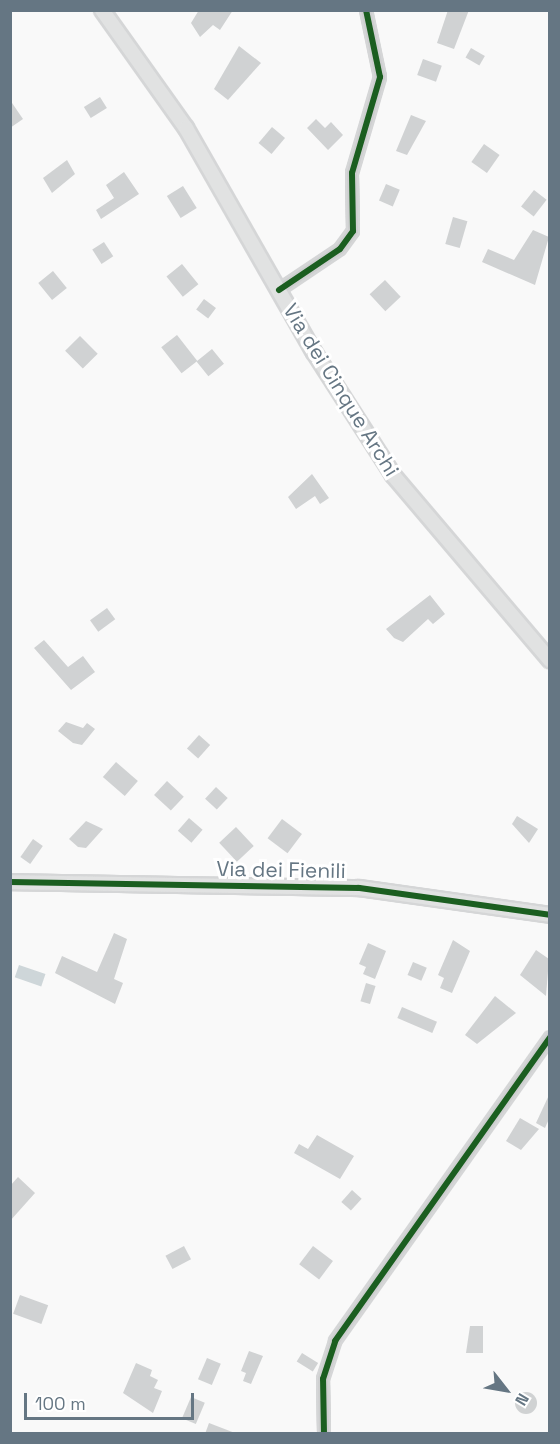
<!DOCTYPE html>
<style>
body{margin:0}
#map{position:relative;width:560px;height:1444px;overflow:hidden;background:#f9f9f9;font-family:"Space Grotesk",sans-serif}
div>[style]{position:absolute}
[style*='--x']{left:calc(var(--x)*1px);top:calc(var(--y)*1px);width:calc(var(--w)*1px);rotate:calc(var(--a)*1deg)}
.water>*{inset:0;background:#ced6d9;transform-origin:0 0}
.building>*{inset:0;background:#d0d2d3;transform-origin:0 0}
.round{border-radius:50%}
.roads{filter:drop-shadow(2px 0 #d5d6d7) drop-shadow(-2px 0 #d5d6d7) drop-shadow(0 2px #d5d6d7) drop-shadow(0 -2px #d5d6d7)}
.street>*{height:10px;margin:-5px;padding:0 5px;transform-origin:5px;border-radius:5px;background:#cecfd0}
.secondary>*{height:14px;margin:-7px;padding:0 7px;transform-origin:7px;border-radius:7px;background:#e1e2e2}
.cycleway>*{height:6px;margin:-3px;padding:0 3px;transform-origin:3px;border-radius:3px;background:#1b5e20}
span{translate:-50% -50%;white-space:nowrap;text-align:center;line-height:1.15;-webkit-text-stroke:6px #fff;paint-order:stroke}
.street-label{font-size:21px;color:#657683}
.frame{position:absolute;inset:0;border:12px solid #657683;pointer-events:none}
.north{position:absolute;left:476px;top:1360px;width:60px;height:60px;-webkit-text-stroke:4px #fff;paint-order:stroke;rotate:121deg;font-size:16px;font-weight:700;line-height:24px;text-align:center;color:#657683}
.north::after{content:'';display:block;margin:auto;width:21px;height:27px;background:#657683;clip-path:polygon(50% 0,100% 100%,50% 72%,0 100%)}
.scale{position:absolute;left:24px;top:1393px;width:170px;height:27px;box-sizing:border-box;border:3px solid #657683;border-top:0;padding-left:8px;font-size:18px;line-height:21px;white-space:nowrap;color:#657683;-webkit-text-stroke:4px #fff;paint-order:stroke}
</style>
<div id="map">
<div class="water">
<div style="left:19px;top:965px;width:28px;height:13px;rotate:19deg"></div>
</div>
<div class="building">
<div style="clip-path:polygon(199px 10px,233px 10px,220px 30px,213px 25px,200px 37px,191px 23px)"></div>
<div style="clip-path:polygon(448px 10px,469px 10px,454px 49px,437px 43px)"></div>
<div style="clip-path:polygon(239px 46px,261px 63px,228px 100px,214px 89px)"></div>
<div style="left:471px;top:48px;width:16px;height:11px;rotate:30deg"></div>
<div style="left:423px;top:59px;width:20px;height:17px;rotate:20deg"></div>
<div style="left:100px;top:97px;width:13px;height:19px;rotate:58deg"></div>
<div style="clip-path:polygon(10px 100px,23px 119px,10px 128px)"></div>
<div style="clip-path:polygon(411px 115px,426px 121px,407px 155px,396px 151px)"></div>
<div style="clip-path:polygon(316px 119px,325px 128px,331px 122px,343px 135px,328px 150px,307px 128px)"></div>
<div style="left:272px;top:127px;width:17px;height:21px;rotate:40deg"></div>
<div style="left:484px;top:144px;width:19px;height:22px;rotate:35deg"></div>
<div style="clip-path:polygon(67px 160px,75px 174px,52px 193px,43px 178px)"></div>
<div style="clip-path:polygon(124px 172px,139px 194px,101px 219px,96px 210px,114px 198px,106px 185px)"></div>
<div style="left:386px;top:184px;width:15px;height:18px;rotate:23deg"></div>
<div style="left:183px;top:186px;width:26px;height:19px;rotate:58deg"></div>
<div style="left:534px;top:190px;width:16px;height:21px;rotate:38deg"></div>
<div style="left:453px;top:217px;width:15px;height:28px;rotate:16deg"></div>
<div style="clip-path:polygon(533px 230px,549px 237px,535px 285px,482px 262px,488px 249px,514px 260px)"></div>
<div style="left:104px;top:242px;width:17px;height:14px;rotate:57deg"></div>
<div style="left:182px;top:264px;width:26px;height:20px;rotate:51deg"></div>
<div style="left:53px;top:271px;width:22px;height:19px;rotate:51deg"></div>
<div style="left:385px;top:280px;width:23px;height:21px;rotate:47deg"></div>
<div style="left:204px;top:299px;width:15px;height:13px;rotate:37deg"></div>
<div style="left:177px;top:335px;width:33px;height:20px;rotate:52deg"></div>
<div style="left:80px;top:336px;width:25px;height:21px;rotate:45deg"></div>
<div style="left:212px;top:349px;width:19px;height:20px;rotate:51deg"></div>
<div style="clip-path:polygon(312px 474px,329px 498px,320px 504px,315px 496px,296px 509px,288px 497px)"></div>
<div style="clip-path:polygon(430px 595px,445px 614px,433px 624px,428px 619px,403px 642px,394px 638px,386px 629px)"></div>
<div style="left:107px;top:608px;width:14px;height:21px;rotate:54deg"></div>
<div style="clip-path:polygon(44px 640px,68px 667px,83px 656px,95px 672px,71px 690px,34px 648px)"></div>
<div style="clip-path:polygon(66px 722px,83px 728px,87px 723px,95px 729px,82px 745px,73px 743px,58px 731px)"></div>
<div style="left:199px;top:735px;width:15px;height:18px;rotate:42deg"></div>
<div style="left:116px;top:762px;width:29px;height:20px;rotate:41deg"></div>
<div style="left:167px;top:781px;width:23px;height:19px;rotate:43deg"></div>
<div style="left:216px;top:787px;width:16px;height:16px;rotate:43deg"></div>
<div style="clip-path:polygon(517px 816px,538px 829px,529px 843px,512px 824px)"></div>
<div style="left:189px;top:818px;width:18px;height:17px;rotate:41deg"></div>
<div style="left:282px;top:819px;width:25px;height:24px;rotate:37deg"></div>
<div style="clip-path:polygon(86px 821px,103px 829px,86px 848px,78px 847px,69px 839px)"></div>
<div style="left:236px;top:827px;width:26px;height:23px;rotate:47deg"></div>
<div style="left:33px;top:839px;width:12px;height:22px;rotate:35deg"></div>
<div style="clip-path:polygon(114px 933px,127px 939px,114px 979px,123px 983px,115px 1004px,55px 973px,62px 956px,97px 972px)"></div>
<div style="clip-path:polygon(453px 940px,470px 951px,452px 993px,440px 988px,444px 978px,438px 975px)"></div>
<div style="clip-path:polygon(368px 943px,386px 951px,375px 979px,363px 974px,366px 967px,359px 964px)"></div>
<div style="clip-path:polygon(536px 950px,549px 959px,546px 996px,520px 975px)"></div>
<div style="left:413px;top:962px;width:15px;height:14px;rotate:23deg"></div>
<div style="left:366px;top:983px;width:10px;height:19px;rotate:17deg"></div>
<div style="clip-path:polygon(495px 996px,516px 1013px,477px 1044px,465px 1035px)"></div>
<div style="left:402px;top:1007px;width:38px;height:12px;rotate:23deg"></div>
<div style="clip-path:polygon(549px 1095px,549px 1119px,545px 1128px,536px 1123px)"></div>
<div style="clip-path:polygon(520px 1118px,539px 1129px,521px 1150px,506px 1141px)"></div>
<div style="clip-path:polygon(317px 1135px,354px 1156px,340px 1179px,294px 1153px,299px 1144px,308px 1149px)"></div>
<div style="clip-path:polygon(18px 1177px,35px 1193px,10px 1221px,10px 1186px)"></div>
<div style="left:352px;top:1190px;width:13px;height:16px;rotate:42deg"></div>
<div style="left:184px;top:1246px;width:15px;height:21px;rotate:62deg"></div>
<div style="left:313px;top:1246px;width:25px;height:23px;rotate:37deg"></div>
<div style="left:20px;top:1295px;width:30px;height:20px;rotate:20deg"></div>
<div style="clip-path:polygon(470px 1326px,483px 1326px,483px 1353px,466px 1353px)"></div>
<div style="clip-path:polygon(249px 1351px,263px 1356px,251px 1384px,243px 1381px,246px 1373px,241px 1371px)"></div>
<div style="left:302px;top:1353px;width:19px;height:10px;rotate:32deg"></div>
<div style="left:207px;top:1358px;width:15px;height:23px;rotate:23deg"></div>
<div style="clip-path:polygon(136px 1363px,152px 1370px,150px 1376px,158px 1380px,154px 1388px,162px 1391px,153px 1413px,123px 1393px)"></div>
<div class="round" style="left:515px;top:1392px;width:22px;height:22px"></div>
<div style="left:191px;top:1397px;width:15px;height:23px;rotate:23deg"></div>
<div style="clip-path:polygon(209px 1423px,235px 1433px,235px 1434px,205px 1434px)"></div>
</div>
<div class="roads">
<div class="street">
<div style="--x:279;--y:290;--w:73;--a:-33.9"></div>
<div style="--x:340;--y:249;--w:22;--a:-54"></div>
<div style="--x:353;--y:231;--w:58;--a:-91"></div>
<div style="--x:352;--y:173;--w:100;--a:-73.7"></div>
<div style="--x:380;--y:77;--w:68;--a:-101.8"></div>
<div style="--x:324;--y:1434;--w:55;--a:-91"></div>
<div style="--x:323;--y:1379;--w:40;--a:-72"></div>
<div style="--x:335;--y:1341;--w:372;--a:-54.7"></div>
</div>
<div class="secondary">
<div style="--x:102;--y:10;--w:145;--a:54.6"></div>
<div style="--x:186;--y:128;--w:258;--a:60.3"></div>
<div style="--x:314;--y:352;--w:146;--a:57.3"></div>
<div style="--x:393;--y:475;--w:243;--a:49.7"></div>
<div style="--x:10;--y:882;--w:349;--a:1"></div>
<div style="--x:359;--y:888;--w:193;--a:8"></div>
</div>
</div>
<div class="cycleway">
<div style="--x:279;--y:290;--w:73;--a:-33.9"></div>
<div style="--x:340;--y:249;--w:22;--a:-54"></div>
<div style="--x:353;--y:231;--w:58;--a:-91"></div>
<div style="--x:352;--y:173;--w:100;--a:-73.7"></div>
<div style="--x:380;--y:77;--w:68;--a:-101.8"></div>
<div style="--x:10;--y:882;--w:349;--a:1"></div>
<div style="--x:359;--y:888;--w:193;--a:8"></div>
<div style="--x:324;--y:1434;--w:55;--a:-91"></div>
<div style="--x:323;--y:1379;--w:40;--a:-72"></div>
<div style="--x:335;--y:1341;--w:372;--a:-54.7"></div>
</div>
<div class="street-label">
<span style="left:341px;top:390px;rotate:58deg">Via dei Cinque Archi</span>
<span style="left:281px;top:870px;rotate:1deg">Via dei Fienili</span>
</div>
<div class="frame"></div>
<div class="north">N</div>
<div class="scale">100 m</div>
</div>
